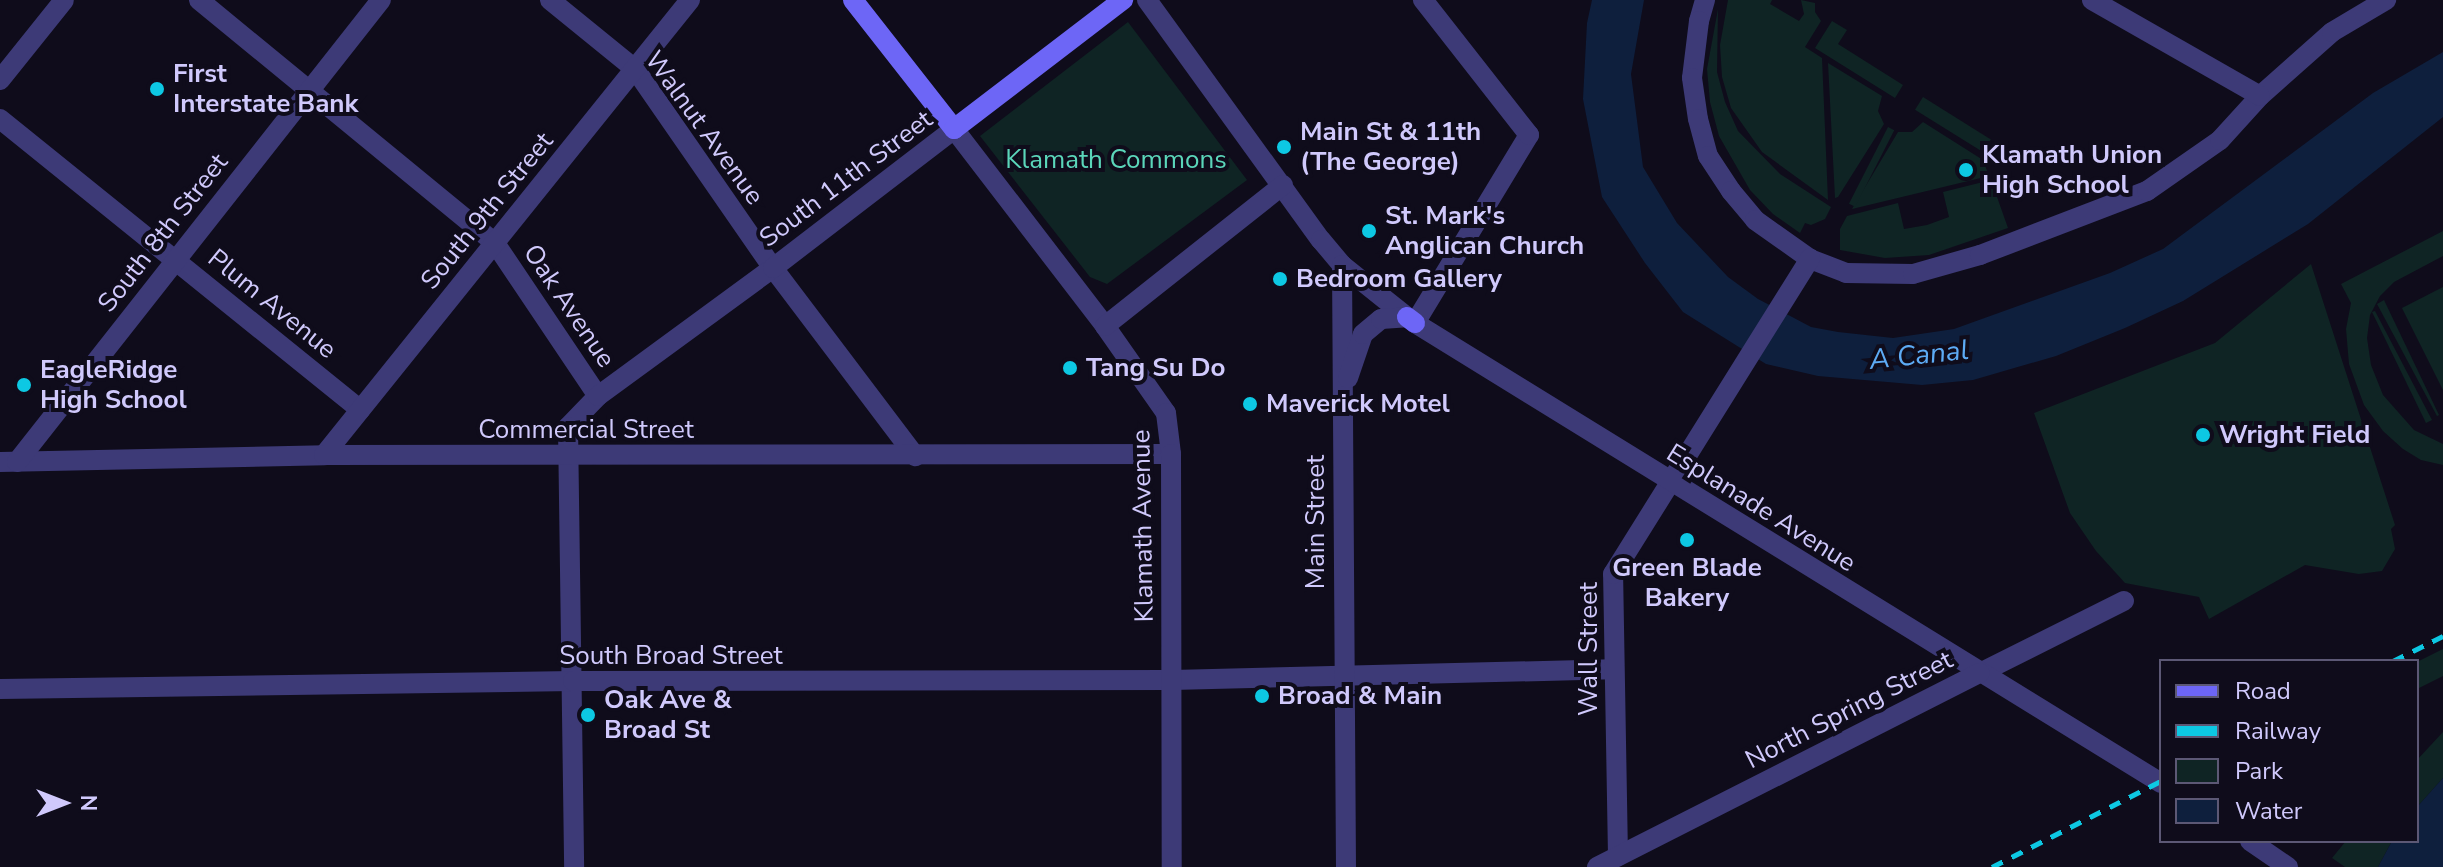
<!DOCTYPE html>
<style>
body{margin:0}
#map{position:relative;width:2443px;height:867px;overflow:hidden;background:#0f0c1b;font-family:"Nunito Sans",sans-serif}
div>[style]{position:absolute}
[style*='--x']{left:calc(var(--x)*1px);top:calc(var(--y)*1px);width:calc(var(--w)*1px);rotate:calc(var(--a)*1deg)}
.green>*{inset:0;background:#0f2424;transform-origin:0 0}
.water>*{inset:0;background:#0e1f3d}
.minor>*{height:20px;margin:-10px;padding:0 10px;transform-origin:10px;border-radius:10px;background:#3d3a77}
.tertiary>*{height:20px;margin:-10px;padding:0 10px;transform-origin:10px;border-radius:10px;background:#3d3a77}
.secondary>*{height:20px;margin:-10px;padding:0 10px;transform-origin:10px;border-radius:10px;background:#6d66f6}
.rail>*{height:5px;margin-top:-2.5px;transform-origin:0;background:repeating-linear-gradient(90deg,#0dc8e3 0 12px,transparent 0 22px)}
.dots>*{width:22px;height:22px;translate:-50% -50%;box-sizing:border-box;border:4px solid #0f0c1b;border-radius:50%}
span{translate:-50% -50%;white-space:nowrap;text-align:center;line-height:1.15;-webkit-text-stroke:8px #0f0c1b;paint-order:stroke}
.poi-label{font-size:26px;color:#d0c9fc;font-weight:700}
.left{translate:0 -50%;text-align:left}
.street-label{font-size:26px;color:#d0c9fc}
.park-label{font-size:26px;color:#5bd6ba}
.water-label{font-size:28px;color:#5dabf5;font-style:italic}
.legend{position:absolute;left:2159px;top:659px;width:260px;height:184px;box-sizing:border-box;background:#0f0c1b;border:2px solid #5c5875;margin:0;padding:10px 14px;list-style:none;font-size:24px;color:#d0c9fc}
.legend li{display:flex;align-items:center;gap:16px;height:40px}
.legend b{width:40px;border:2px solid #5c5875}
.north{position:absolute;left:24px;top:763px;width:80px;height:80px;-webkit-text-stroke:6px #0f0c1b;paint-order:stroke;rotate:90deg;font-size:22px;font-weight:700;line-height:32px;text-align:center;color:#d0c9fc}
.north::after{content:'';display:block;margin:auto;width:28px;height:36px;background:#d0c9fc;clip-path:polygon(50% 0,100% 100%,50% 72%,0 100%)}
</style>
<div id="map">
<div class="green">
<div style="clip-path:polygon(1728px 0,1772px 0,1770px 4px,1799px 21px,1804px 14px,1801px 0,1815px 3px,1815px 12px,1821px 21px,1805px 47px,1822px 58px,1828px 200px,1762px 152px,1731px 108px,1722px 77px,1720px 45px)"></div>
<div style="clip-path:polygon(1718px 9px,1717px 72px,1725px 102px,1738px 131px,1780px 174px,1831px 207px,1825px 219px,1811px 225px,1805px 223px,1800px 233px,1773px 214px,1750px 190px,1719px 136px,1710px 102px,1707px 69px)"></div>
<div style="clip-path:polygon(1832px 21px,1847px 30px,1838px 44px,1903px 85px,1895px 98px,1815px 48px)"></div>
<div style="clip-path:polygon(1128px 22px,1247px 180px,1107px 284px,1090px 277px,980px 136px)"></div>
<div style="clip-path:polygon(1828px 63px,1882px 96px,1878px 111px,1884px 124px,1838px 197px,1835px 198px)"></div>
<div style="left:1923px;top:97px;width:80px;height:15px;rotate:32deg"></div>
<div style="clip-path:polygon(1923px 122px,1983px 160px,1989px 176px,1852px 209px,1898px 132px,1912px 132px)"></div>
<div style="left:1888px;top:127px;width:7px;height:86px;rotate:27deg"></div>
<div style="clip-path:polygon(1991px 180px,2008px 228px,1929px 255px,1885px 258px,1840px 250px,1840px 229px,1847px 216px,1898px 203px,1904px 229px,1927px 225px,1949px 217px,1943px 192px)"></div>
<div style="clip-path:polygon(2443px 231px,2443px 256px,2394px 282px,2380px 296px,2370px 315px,2367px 338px,2371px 365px,2383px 395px,2414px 430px,2443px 444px,2443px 465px,2421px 460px,2403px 449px,2383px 431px,2364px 405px,2349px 364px,2346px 329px,2351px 303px,2341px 284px)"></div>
<div style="clip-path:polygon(2311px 264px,2395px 525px,2391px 529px,2395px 549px,2382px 571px,2359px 574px,2305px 565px,2209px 619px,2199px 597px,2125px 583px,2096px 551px,2070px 513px,2034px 413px,2215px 343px)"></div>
<div style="clip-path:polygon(2443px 287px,2443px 390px,2402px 308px)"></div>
<div style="clip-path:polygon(2384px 300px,2439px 415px,2437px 416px,2377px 304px)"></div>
<div style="clip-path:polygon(2375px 311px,2432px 420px,2426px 423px,2372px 312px)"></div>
<div style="clip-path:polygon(2443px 649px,2443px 676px,2417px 689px,2417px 662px)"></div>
<div style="clip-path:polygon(2443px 732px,2443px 778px,2417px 807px,2417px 760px)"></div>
<div style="clip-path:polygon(2346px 841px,2392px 841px,2378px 867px,2345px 867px,2332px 858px)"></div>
</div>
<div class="water">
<div style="clip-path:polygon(1592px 0,1644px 0,1631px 74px,1643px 167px,1677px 223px,1728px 277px,1758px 299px,1811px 327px,1838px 332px,1893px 338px,1954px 329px,2110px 273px,2163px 249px,2373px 93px,2443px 52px,2443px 117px,2308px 224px,2183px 301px,2125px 328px,2056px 356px,1973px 380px,1922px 385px,1818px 376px,1766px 364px,1683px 312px,1645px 263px,1602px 197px,1583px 99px,1587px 23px)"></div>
<div style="clip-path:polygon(2443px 778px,2443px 867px,2378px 867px,2392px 841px,2417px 841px,2417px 807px)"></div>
</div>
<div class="minor">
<div style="--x:199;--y:0;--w:383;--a:39.4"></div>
<div style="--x:495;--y:243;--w:184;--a:56.1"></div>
<div style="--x:598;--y:396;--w:43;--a:134.1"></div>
<div style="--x:568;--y:427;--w:440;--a:89.2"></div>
<div style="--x:550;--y:0;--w:109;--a:39.1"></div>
<div style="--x:635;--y:69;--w:242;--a:55.3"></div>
<div style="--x:773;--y:268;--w:236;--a:52.9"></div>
<div style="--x:1705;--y:0;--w:22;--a:106"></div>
<div style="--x:1699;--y:21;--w:57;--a:97"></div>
<div style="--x:1692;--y:78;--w:41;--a:81.7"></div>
<div style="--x:1698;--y:119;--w:38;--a:75"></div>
<div style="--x:1708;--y:156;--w:42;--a:56.7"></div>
<div style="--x:1731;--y:191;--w:38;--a:50"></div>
<div style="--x:1755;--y:220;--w:67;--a:35.3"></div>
<div style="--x:1810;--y:259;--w:39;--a:21"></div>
<div style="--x:1846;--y:273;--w:67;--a:0.9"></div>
<div style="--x:1913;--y:274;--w:70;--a:-15.8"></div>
<div style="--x:1980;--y:255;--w:179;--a:-21"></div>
<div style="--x:2147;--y:191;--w:89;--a:-34.9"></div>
<div style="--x:2220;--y:140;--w:59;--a:-47.7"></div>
<div style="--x:2260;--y:96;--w:96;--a:-41.6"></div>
<div style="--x:2332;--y:32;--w:63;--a:-30.7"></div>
<div style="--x:2092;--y:0;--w:193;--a:29.7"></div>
<div style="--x:0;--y:119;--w:463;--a:38.9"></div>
<div style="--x:1415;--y:323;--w:220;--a:-58.8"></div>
<div style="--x:1529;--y:135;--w:172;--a:-128.1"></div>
<div style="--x:598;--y:396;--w:217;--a:-36.2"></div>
<div style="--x:773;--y:268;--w:228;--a:-37.5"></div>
<div style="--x:324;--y:455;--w:584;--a:-51.19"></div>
<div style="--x:0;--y:462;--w:324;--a:-1.2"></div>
<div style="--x:324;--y:455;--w:847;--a:-0.07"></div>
<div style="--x:17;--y:462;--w:588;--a:-51.77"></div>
<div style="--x:1980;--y:673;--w:161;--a:-26.6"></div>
<div style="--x:0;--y:689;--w:573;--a:-0.8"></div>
<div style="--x:573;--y:681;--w:599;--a:-0.1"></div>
<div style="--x:1172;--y:680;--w:440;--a:-1.4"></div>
<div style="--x:1618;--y:856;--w:282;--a:-91"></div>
<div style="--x:1613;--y:574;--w:372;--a:-58"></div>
</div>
<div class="tertiary">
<div style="--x:1147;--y:0;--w:296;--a:54.1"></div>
<div style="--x:1321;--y:240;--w:33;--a:50"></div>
<div style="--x:1342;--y:265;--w:83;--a:38.7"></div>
<div style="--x:0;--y:80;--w:102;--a:-51.3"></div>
<div style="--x:954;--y:129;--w:248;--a:52.5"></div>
<div style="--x:1105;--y:326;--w:106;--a:55"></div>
<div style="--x:1166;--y:413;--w:41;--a:83"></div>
<div style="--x:1171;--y:454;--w:413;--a:89.9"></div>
<div style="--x:1342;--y:265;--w:602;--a:89.62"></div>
<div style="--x:1415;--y:323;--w:876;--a:31.66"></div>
<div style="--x:1105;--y:326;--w:227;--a:-38.4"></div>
<div style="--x:1348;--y:378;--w:46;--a:-71.2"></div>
<div style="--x:1363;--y:334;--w:23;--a:-40"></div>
<div style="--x:1381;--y:319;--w:26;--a:-4"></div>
<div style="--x:2250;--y:841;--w:46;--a:34.4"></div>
<div style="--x:1597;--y:867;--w:429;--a:-26.9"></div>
</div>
<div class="secondary">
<div style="--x:853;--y:0;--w:164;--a:51.9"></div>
<div style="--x:954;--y:129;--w:213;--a:-37.4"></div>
<div style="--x:1407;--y:317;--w:10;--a:37"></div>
</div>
<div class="rail">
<div style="--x:2393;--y:661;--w:56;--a:-26.6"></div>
<div style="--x:1992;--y:867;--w:190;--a:-27"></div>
</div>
<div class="dots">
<div style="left:157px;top:89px;background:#0dc8e3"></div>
<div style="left:1284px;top:147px;background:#0dc8e3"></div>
<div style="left:1966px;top:170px;background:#0dc8e3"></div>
<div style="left:1369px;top:231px;background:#0dc8e3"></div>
<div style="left:1280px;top:279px;background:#0dc8e3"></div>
<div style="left:1070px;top:368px;background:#0dc8e3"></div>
<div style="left:24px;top:385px;background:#0dc8e3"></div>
<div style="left:1250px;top:404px;background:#0dc8e3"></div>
<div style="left:2203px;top:435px;background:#0dc8e3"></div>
<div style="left:1687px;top:540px;background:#0dc8e3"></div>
<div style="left:1262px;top:696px;background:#0dc8e3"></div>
<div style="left:588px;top:715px;background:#0dc8e3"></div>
</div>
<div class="poi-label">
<span class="left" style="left:173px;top:89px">First<br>Interstate Bank</span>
<span class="left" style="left:1300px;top:147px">Main St &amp; 11th<br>(The George)</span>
<span class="left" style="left:1982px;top:170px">Klamath Union<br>High School</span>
<span class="left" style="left:1385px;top:231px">St. Mark's<br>Anglican Church</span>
<span class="left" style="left:1296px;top:279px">Bedroom Gallery</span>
<span class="left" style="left:1086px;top:368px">Tang Su Do</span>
<span class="left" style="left:40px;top:385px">EagleRidge<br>High School</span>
<span class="left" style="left:1266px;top:404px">Maverick Motel</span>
<span class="left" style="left:2219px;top:435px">Wright Field</span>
<span style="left:1687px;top:583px">Green Blade<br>Bakery</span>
<span class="left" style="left:1278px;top:696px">Broad &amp; Main</span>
<span class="left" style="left:604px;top:715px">Oak Ave &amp;<br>Broad St</span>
</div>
<div class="street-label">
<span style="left:704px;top:128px;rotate:54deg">Walnut Avenue</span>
<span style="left:846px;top:179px;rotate:-37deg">South 11th Street</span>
<span style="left:487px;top:211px;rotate:-51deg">South 9th Street</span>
<span style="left:163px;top:233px;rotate:-52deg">South 8th Street</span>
<span style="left:272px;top:304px;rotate:39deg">Plum Avenue</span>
<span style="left:569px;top:306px;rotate:56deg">Oak Avenue</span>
<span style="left:586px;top:430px">Commercial Street</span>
<span style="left:1761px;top:508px;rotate:32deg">Esplanade Avenue</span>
<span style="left:1316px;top:522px;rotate:-90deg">Main Street</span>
<span style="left:1143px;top:526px;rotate:-91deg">Klamath Avenue</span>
<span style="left:1589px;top:649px;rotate:-90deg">Wall Street</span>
<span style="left:671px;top:656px">South Broad Street</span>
<span style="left:1849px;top:710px;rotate:-27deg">North Spring Street</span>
</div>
<div class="park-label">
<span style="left:1116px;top:160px">Klamath Commons</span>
</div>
<div class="water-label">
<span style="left:1919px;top:355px;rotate:-6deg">A Canal</span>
</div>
<ul class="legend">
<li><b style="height:10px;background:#6d66f6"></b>Road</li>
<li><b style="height:10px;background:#0dc8e3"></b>Railway</li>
<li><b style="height:22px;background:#0f2424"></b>Park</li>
<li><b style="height:22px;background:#0e1f3d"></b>Water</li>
</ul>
<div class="north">N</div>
</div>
